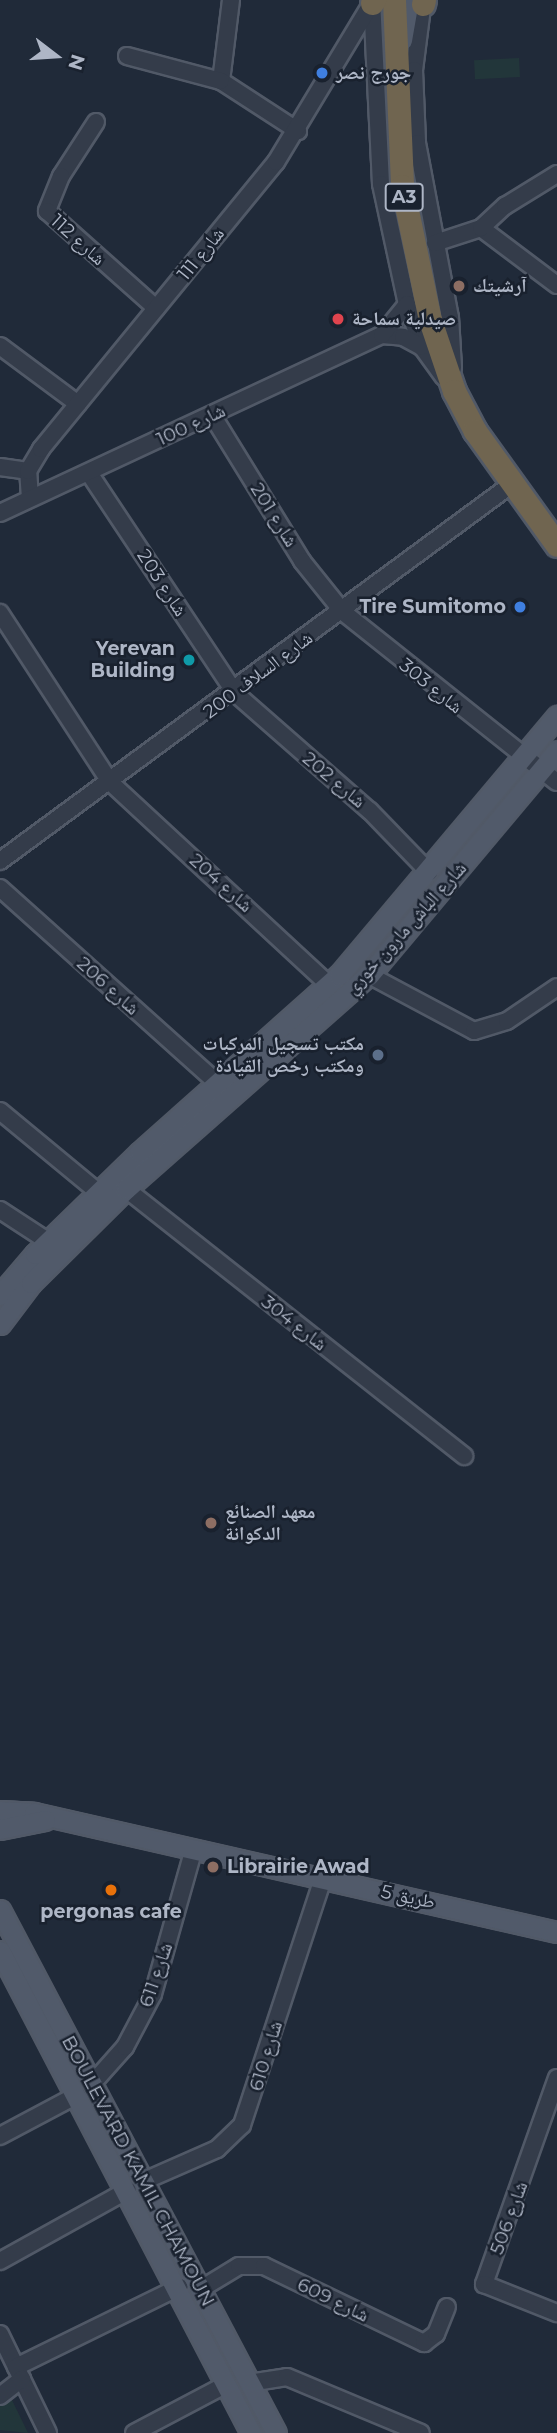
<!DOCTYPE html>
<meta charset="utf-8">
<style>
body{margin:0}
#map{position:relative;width:557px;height:2433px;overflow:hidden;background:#202a39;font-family:Montserrat,"Noto Naskh Arabic",sans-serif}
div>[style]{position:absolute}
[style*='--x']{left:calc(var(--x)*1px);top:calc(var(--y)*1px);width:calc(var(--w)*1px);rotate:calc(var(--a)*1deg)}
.green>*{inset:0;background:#22363a;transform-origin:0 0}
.roads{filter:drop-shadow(2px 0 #515967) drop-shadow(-2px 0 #515967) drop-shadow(0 2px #515967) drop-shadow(0 -2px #515967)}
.minor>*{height:16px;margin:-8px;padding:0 8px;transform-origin:8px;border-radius:8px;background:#343c4a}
.major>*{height:19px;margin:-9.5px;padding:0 9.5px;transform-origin:9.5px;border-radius:9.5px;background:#515a6a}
.highway>*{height:23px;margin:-11.5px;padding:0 11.5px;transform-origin:11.5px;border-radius:11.5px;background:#706550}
.dots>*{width:19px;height:19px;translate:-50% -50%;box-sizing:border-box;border:4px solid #19212e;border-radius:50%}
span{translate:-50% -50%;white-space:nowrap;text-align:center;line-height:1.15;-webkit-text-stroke:5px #19212e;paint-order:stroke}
.shield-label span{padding:2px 5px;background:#19212e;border:2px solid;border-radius:5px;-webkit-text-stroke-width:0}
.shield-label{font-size:18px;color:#aeb6c6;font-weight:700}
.poi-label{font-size:19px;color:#aeb6c6;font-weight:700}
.left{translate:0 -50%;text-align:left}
.right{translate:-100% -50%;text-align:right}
.street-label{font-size:19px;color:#aeb6c6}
.north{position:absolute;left:21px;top:21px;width:70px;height:70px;-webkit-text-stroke:5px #19212e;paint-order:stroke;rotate:107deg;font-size:19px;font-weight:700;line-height:28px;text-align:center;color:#aeb6c6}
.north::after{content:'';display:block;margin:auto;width:24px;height:32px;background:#aeb6c6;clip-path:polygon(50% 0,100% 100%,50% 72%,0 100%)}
</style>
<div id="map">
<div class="green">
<div style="left:519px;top:58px;width:19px;height:45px;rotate:87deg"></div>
<div style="clip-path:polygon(11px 2398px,28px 2433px,0 2430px,0 2405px)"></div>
</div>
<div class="roads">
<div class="minor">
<div style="--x:231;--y:0;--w:82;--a:97"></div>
<div style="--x:221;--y:81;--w:92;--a:33"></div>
<div style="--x:372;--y:0;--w:184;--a:87.2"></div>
<div style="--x:381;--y:184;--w:123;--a:77.8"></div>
<div style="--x:407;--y:304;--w:46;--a:70.8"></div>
<div style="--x:422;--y:347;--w:37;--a:54"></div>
<div style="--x:423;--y:0;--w:71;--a:97.3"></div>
<div style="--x:414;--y:70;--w:73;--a:87.6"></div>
<div style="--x:417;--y:143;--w:177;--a:79.3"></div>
<div style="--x:450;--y:317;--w:51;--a:86.6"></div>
<div style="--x:127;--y:56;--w:97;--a:14.9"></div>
<div style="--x:96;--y:122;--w:64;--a:122.9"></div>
<div style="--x:61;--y:176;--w:38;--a:112"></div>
<div style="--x:47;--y:211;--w:146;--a:41.7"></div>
<div style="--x:481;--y:228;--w:95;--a:36.9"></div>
<div style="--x:435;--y:243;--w:48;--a:-18.1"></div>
<div style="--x:481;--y:228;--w:33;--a:-43"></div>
<div style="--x:505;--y:206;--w:61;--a:-31.6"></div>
<div style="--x:382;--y:335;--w:21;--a:5"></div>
<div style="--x:403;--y:337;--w:21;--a:28"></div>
<div style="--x:0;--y:346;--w:97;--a:36.6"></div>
<div style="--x:212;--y:415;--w:172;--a:58.3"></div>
<div style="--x:302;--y:561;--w:65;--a:51.2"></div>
<div style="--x:343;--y:612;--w:273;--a:38.5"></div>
<div style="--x:0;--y:467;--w:28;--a:8"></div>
<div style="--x:89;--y:473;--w:264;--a:56.4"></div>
<div style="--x:235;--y:693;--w:179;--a:41.2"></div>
<div style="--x:370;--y:811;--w:85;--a:46"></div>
<div style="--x:30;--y:498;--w:27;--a:-94"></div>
<div style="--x:28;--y:471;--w:26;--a:-59"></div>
<div style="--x:41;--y:449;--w:371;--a:-50.7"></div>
<div style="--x:276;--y:162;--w:186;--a:-58.9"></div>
<div style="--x:0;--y:513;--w:421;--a:-25"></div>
<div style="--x:382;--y:335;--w:40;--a:-51"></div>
<div style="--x:0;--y:613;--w:203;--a:56.9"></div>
<div style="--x:111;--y:783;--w:296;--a:42.8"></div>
<div style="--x:0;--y:861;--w:636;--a:-36.37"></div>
<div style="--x:0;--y:888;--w:292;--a:41.9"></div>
<div style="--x:369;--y:975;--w:119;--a:28.1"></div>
<div style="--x:474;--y:1031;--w:34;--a:-17"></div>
<div style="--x:507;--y:1021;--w:60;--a:-34.2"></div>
<div style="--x:0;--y:1111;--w:127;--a:39.6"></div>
<div style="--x:126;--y:1189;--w:431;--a:38.3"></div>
<div style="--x:0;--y:1210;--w:59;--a:33.1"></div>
<div style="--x:557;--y:2078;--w:219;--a:109.5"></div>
<div style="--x:484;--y:2284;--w:79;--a:21.7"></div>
<div style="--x:92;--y:2084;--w:50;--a:-48.3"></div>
<div style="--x:125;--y:2047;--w:60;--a:-62.2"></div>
<div style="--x:153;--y:1994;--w:148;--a:-74.3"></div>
<div style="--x:0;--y:2136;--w:87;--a:-28"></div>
<div style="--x:144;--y:2181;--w:80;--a:-23.7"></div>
<div style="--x:217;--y:2149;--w:35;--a:-44"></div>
<div style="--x:242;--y:2125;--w:259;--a:-71.8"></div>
<div style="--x:0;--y:2261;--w:146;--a:-29"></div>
<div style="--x:201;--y:2289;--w:44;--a:-31.2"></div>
<div style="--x:239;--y:2266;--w:25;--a:0"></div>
<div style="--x:264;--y:2266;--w:178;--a:25.7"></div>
<div style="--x:424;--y:2343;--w:15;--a:-37"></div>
<div style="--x:436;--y:2334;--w:29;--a:-68"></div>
<div style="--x:0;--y:2334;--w:110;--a:64.1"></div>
<div style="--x:16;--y:2367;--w:182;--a:-26.1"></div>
<div style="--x:249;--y:2383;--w:38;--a:-9"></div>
<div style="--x:287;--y:2377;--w:145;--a:22.7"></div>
<div style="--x:0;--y:2396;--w:28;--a:-38"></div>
<div style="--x:134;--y:2433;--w:105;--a:-27.8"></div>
</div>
<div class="major">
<div style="--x:402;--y:40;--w:41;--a:-80.1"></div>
<div style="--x:0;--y:1295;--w:54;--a:-49.5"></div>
<div style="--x:35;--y:1254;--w:146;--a:-44.2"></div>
<div style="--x:140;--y:1152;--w:266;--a:-41.7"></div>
<div style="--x:339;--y:975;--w:339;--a:-49.9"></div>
<div style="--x:0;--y:1324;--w:51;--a:-52.9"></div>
<div style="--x:31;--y:1283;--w:134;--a:-44.7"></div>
<div style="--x:126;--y:1189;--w:324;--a:-41.4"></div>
<div style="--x:369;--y:975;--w:292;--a:-50"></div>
<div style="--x:0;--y:1811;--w:34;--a:3"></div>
<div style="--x:34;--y:1813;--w:536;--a:12.82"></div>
<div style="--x:0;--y:1829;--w:46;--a:-11.3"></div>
<div style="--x:0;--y:1910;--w:591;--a:62.18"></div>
<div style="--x:0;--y:1951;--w:543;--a:62.49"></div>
</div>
<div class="highway">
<div style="--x:394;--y:0;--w:186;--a:87.5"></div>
<div style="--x:402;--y:186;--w:137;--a:78.2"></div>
<div style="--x:430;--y:320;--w:75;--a:71.3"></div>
<div style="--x:454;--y:391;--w:45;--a:62.3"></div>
<div style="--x:475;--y:431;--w:140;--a:54.3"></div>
<div style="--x:372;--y:3;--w:4;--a:-56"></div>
<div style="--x:423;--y:4;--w:4;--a:-76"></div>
</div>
</div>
<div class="dots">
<div style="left:322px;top:73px;background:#3f7fe0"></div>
<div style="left:459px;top:286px;background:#8d6e63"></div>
<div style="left:338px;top:319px;background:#e0444e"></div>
<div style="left:520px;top:607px;background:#3f7fe0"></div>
<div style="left:189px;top:660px;background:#0f9aa8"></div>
<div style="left:378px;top:1055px;background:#5c6f8a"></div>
<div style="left:211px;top:1523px;background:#8d6e63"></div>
<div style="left:213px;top:1867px;background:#8d6e63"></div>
<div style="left:111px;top:1890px;background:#e8710a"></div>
</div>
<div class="shield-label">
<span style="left:404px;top:197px">A3</span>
</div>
<div class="poi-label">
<span class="left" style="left:336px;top:73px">جورج نصر</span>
<span class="left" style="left:473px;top:286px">آرشيتك</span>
<span class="left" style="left:352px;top:319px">صيدلية سماحة</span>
<span class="right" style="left:506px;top:607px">Tire Sumitomo</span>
<span class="right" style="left:175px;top:660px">Yerevan<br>Building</span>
<span class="right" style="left:364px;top:1055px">مكتب تسجيل المركبات<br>ومكتب رخص القيادة</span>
<span class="left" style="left:225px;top:1523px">معهد الصنائع<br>الدكوانة</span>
<span class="left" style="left:227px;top:1867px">Librairie Awad</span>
<span style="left:111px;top:1912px">pergonas cafe</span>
</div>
<div class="street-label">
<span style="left:78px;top:240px;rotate:42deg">شارع 112</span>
<span style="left:201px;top:254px;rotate:-51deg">شارع 111</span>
<span style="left:191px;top:425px;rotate:-25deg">شارع 100</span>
<span style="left:274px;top:515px;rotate:58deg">شارع 201</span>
<span style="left:162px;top:583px;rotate:57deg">شارع 203</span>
<span style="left:258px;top:675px;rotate:-37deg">200 شارع السلاف</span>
<span style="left:431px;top:686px;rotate:39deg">شارع 303</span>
<span style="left:334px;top:780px;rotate:40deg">شارع 202</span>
<span style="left:221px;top:883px;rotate:42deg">شارع 204</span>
<span style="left:406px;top:928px;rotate:-48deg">شارع الباش مارون خوري</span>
<span style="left:108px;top:986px;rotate:42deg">شارع 206</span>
<span style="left:294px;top:1323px;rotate:38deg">شارع 304</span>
<span style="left:408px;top:1897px;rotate:12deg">طريق 5</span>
<span style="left:156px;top:1975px;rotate:-71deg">شارع 611</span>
<span style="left:266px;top:2056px;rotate:-73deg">شارع 610</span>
<span style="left:138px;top:2171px;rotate:62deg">BOULEVARD KAMIL CHAMOUN</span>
<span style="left:509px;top:2218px;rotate:-70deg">شارع 506</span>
<span style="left:333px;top:2300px;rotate:26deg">شارع 609</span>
</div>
<div class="north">N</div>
</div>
